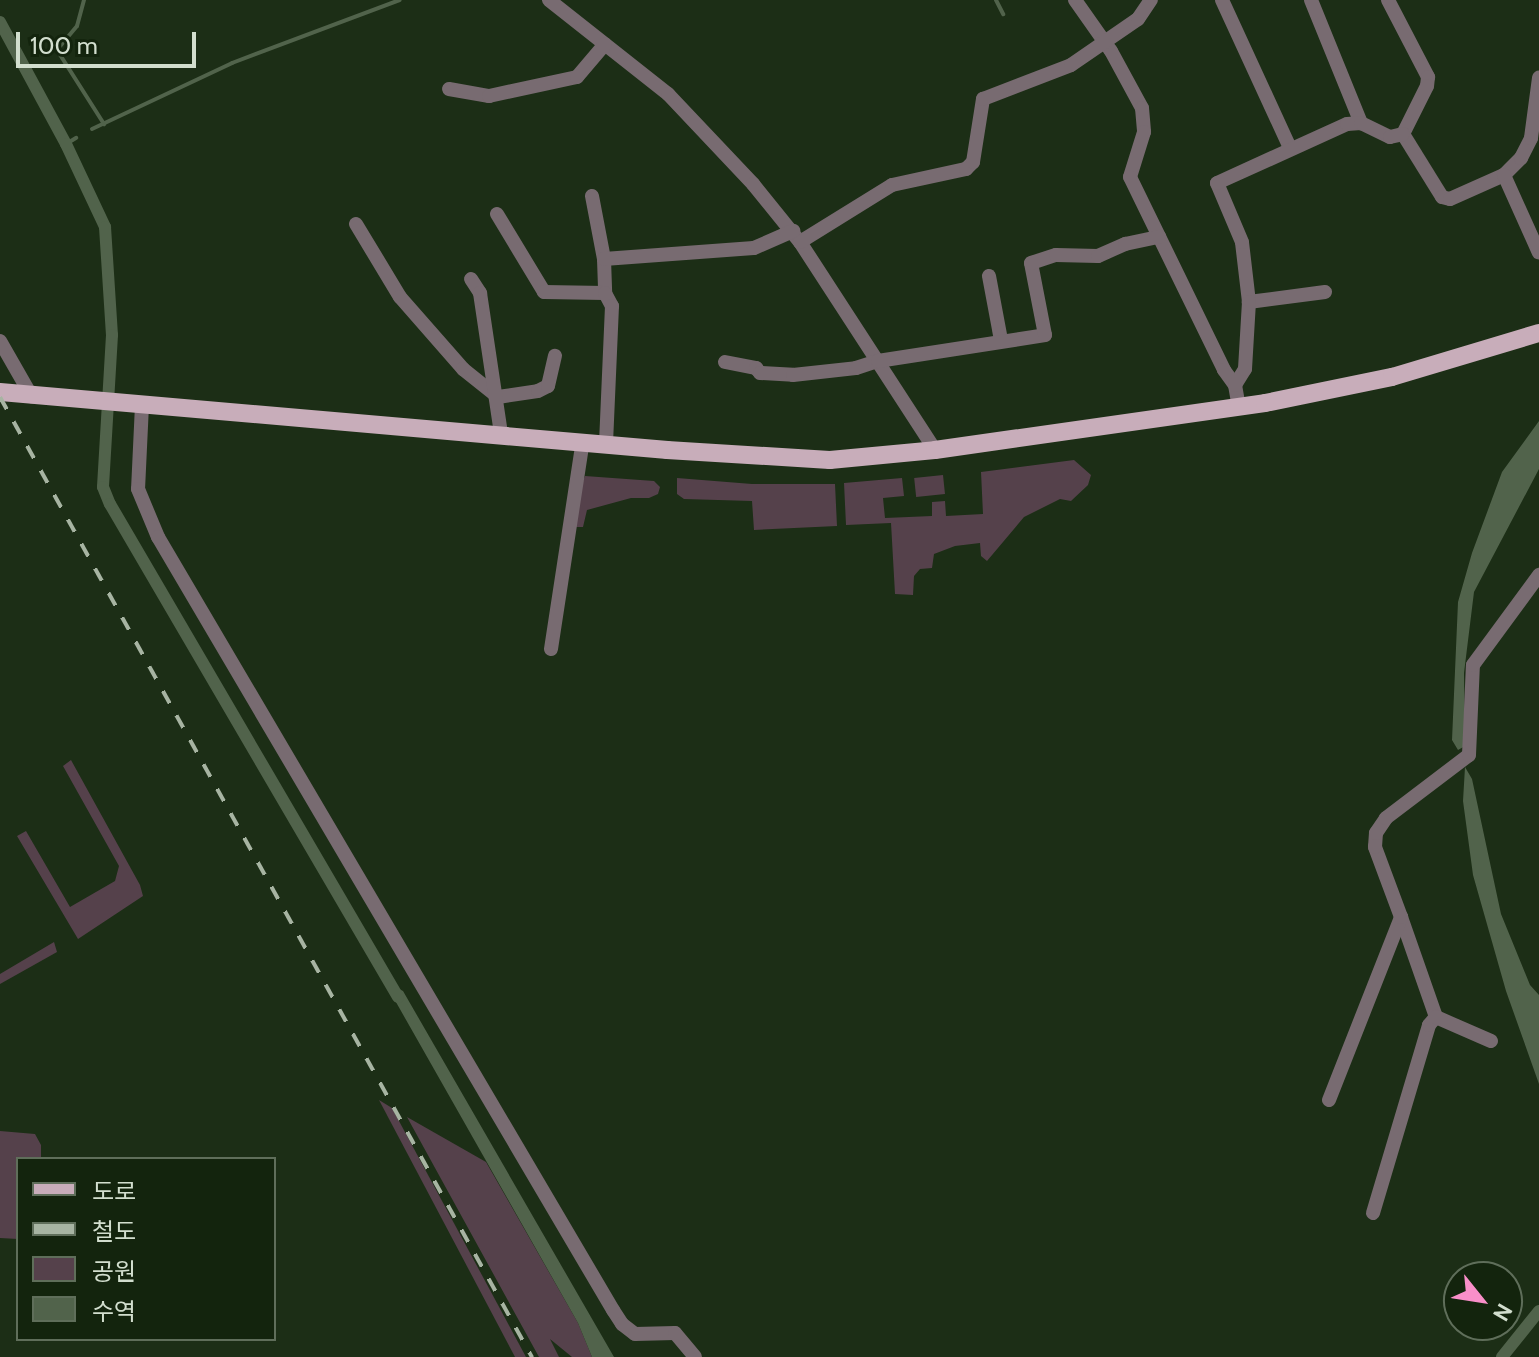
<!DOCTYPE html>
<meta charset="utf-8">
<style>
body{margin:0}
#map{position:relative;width:1539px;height:1357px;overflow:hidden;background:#1c2e16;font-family:Cabin,"Noto Sans KR",sans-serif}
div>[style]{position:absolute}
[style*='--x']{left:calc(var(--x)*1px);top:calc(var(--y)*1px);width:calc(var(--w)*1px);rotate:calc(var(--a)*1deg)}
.green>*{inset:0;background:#55414b;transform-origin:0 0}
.water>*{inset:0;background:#51634b}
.stream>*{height:4px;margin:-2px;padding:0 2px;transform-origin:2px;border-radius:2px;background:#51634b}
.canal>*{height:12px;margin:-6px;padding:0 6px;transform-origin:6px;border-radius:6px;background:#51634b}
.minor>*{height:14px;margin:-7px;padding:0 7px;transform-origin:7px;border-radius:7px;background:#786b71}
.major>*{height:18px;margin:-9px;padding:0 9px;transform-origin:9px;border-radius:9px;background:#c8adba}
.rail>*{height:4px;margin-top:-2px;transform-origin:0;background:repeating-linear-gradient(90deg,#a7b4a2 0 14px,transparent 0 28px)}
span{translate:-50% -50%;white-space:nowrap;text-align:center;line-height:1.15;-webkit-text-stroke:8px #13240d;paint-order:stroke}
.legend{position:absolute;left:16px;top:1157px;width:260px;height:184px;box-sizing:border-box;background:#13240d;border:2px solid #5f6e5a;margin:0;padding:10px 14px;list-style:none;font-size:24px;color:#d2dece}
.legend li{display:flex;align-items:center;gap:16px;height:40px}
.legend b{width:40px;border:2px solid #5f6e5a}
.north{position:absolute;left:1443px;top:1261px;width:80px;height:80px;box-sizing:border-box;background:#13240d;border:2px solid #5f6e5a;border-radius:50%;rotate:120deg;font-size:22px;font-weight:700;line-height:32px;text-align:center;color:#d2dece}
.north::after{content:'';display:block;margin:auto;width:28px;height:36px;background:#f98fc9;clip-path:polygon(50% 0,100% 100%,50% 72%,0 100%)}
.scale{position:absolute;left:16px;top:32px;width:180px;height:36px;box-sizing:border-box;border:4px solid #d2dece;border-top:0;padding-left:10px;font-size:24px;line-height:28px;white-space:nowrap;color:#d2dece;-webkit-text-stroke:6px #13240d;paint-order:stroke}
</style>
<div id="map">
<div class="green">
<div style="clip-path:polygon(1074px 460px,1091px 475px,1088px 485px,1071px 501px,1060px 499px,1024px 517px,987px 561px,981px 556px,980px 543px,955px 546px,934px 554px,932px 568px,920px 569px,914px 576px,913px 595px,895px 594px,891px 523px,846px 525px,844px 483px,902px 478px,904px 496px,883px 498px,885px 518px,932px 516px,932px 502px,945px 501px,946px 516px,983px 514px,981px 472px)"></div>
<div style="left:943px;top:475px;width:19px;height:29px;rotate:84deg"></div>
<div style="clip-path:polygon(585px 476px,654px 481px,660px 487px,658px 494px,649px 498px,631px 498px,587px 510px,583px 527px,575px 527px,577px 497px)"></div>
<div style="clip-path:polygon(677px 478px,752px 484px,835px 484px,837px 526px,754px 530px,752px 501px,684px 499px,677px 494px)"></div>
<div style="clip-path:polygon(71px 760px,140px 885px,143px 896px,78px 939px,17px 836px,26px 831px,70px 907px,115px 881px,119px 866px,63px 766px)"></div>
<div style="clip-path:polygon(54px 942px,57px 952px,0 984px,0 974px)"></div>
<div style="clip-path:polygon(379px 1100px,392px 1108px,526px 1357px,515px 1357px)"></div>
<div style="clip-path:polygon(407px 1117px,486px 1162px,578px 1323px,592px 1357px,572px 1357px,550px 1339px,559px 1357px,539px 1357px)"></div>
<div style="clip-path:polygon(0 1131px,35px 1134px,41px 1145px,41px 1159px,18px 1159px,18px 1239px,0 1238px)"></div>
</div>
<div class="water">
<div style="clip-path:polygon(1539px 421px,1539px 469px,1474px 592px,1464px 673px,1465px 746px,1458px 750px,1452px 740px,1458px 602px,1472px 553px,1502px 472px)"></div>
<div style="clip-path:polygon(1465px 767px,1472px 779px,1501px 914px,1530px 985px,1539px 995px,1539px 1084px,1506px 991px,1473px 875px,1463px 801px)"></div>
<div style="clip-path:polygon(384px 981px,403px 991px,614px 1357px,592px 1357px,578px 1323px)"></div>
</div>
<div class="stream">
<div style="--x:84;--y:0;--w:27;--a:105"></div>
<div style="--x:77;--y:26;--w:31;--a:130"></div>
<div style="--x:57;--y:50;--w:88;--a:57.6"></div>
<div style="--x:996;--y:0;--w:16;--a:63"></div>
<div style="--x:92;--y:129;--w:155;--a:-25.2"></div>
<div style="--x:232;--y:63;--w:179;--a:-20.6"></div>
<div style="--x:66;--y:144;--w:12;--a:-31"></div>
</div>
<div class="canal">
<div style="--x:0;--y:22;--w:139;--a:61.6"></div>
<div style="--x:66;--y:144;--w:92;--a:64.8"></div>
<div style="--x:105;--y:227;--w:108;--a:86.3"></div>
<div style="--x:112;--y:335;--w:152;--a:93.4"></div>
<div style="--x:103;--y:487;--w:18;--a:68"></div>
<div style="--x:110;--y:504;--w:571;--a:59.71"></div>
<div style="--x:1502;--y:1357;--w:59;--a:-51.2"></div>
</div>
<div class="minor">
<div style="--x:549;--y:0;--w:152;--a:38.3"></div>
<div style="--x:668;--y:94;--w:124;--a:46.6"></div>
<div style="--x:753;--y:184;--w:75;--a:51"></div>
<div style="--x:800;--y:242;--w:248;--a:57"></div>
<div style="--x:1075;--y:0;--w:62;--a:54.8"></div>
<div style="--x:1111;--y:51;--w:65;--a:61.5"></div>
<div style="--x:1142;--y:108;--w:24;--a:85"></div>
<div style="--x:1144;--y:132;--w:47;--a:107.3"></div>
<div style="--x:1130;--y:177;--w:215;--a:64"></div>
<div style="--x:1224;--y:370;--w:19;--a:54"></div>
<div style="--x:1235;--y:385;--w:22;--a:80"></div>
<div style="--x:1222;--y:0;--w:163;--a:65.3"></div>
<div style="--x:1311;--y:0;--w:133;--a:67.9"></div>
<div style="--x:1388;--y:0;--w:87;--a:62.5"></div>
<div style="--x:1428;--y:77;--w:9;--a:96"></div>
<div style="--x:1427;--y:86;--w:54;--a:116.6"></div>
<div style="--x:1403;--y:134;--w:74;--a:58.2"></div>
<div style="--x:1442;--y:197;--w:8;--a:14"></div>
<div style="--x:1450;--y:199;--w:59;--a:-24"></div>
<div style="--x:1504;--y:175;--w:24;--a:-45"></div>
<div style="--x:1521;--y:158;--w:22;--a:-63"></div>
<div style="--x:1531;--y:138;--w:61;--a:-82.4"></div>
<div style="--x:449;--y:89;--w:41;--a:9.9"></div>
<div style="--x:489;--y:96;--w:90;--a:-12.2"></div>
<div style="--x:577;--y:77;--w:43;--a:-49.7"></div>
<div style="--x:1504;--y:175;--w:85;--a:65.8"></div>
<div style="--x:592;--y:196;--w:64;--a:79.2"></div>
<div style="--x:604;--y:259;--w:34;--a:88"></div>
<div style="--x:497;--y:214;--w:91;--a:58.9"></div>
<div style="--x:544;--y:292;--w:61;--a:0.9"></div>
<div style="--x:605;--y:293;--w:15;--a:62"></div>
<div style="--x:612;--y:306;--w:137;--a:92.5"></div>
<div style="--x:356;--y:224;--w:85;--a:58.9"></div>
<div style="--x:400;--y:297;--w:96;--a:48.8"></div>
<div style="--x:463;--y:369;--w:45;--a:38.7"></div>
<div style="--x:498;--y:397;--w:40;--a:-8.5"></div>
<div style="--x:538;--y:391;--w:11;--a:-27"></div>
<div style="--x:548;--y:386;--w:31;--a:-77"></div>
<div style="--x:800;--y:242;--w:108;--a:-31.8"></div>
<div style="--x:892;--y:185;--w:76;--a:-12.2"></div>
<div style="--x:966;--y:169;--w:10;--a:-45"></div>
<div style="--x:973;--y:162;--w:64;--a:-81"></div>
<div style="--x:983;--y:99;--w:94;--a:-21.1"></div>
<div style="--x:1071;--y:65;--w:81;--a:-34.5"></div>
<div style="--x:1138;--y:19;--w:23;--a:-56"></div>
<div style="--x:604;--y:259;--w:150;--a:-4.2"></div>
<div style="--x:754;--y:248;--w:43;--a:-23.6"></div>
<div style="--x:989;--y:276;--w:65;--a:79.4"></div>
<div style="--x:471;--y:279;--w:17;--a:57"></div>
<div style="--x:480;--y:293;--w:143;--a:81.5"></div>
<div style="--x:1325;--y:292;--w:77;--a:172.5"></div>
<div style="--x:1249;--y:302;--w:60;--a:-96.7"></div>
<div style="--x:1242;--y:242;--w:64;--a:-113"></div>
<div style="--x:1217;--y:183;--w:143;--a:-24.4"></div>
<div style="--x:1347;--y:124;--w:14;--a:-4"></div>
<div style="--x:1361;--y:123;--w:32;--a:26"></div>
<div style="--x:1390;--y:137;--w:13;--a:-13"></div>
<div style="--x:0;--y:341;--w:64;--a:60.3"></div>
<div style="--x:725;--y:362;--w:32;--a:11"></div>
<div style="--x:756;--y:368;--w:6;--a:51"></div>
<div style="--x:760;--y:373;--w:33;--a:3"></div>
<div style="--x:793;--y:375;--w:63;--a:-6.3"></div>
<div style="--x:856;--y:368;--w:23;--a:-18"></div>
<div style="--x:878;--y:361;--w:169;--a:-8.8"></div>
<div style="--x:1045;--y:335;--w:73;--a:-101"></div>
<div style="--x:1031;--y:263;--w:26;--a:-18"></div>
<div style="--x:1056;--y:255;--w:42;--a:1.4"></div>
<div style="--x:1098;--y:256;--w:30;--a:-24"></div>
<div style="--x:1125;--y:244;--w:35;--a:-12"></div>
<div style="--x:1235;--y:385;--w:19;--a:-58"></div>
<div style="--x:1245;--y:369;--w:67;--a:-86.6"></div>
<div style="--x:142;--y:405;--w:84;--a:92.7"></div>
<div style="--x:138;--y:489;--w:52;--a:67.4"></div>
<div style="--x:158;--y:537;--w:897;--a:59.52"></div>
<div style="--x:613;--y:1310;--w:17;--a:57"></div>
<div style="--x:622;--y:1324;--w:16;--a:38"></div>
<div style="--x:635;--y:1334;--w:40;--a:-1.4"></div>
<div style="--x:675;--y:1333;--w:31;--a:50"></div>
<div style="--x:551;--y:649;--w:210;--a:-81.3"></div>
<div style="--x:1401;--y:917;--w:106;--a:70.7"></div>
<div style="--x:1329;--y:1100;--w:197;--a:-68.5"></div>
<div style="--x:1401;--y:917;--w:75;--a:-110.4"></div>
<div style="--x:1375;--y:847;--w:14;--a:-86"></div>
<div style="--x:1376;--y:833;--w:18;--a:-56"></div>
<div style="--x:1386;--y:818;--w:104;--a:-37.2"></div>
<div style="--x:1469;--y:755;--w:90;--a:-87.5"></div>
<div style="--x:1473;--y:665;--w:112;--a:-53.7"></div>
<div style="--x:1373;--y:1213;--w:196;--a:-73.4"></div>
<div style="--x:1429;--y:1025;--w:11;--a:-49"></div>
<div style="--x:1436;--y:1017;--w:60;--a:23.6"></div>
</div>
<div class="major">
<div style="--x:0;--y:392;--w:670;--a:4.97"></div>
<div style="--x:667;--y:450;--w:163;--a:3.5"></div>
<div style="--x:830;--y:460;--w:105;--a:-5.4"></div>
<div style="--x:935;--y:450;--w:333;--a:-8.1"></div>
<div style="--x:1265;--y:403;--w:130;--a:-11.6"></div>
<div style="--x:1392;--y:377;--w:153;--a:-16.7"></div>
</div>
<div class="rail">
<div style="--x:0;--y:397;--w:1098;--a:61.01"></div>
</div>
<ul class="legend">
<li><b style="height:10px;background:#c8adba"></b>도로</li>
<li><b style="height:10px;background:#a7b4a2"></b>철도</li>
<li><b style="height:22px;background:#55414b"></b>공원</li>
<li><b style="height:22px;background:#51634b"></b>수역</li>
</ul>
<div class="north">N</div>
<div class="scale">100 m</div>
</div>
